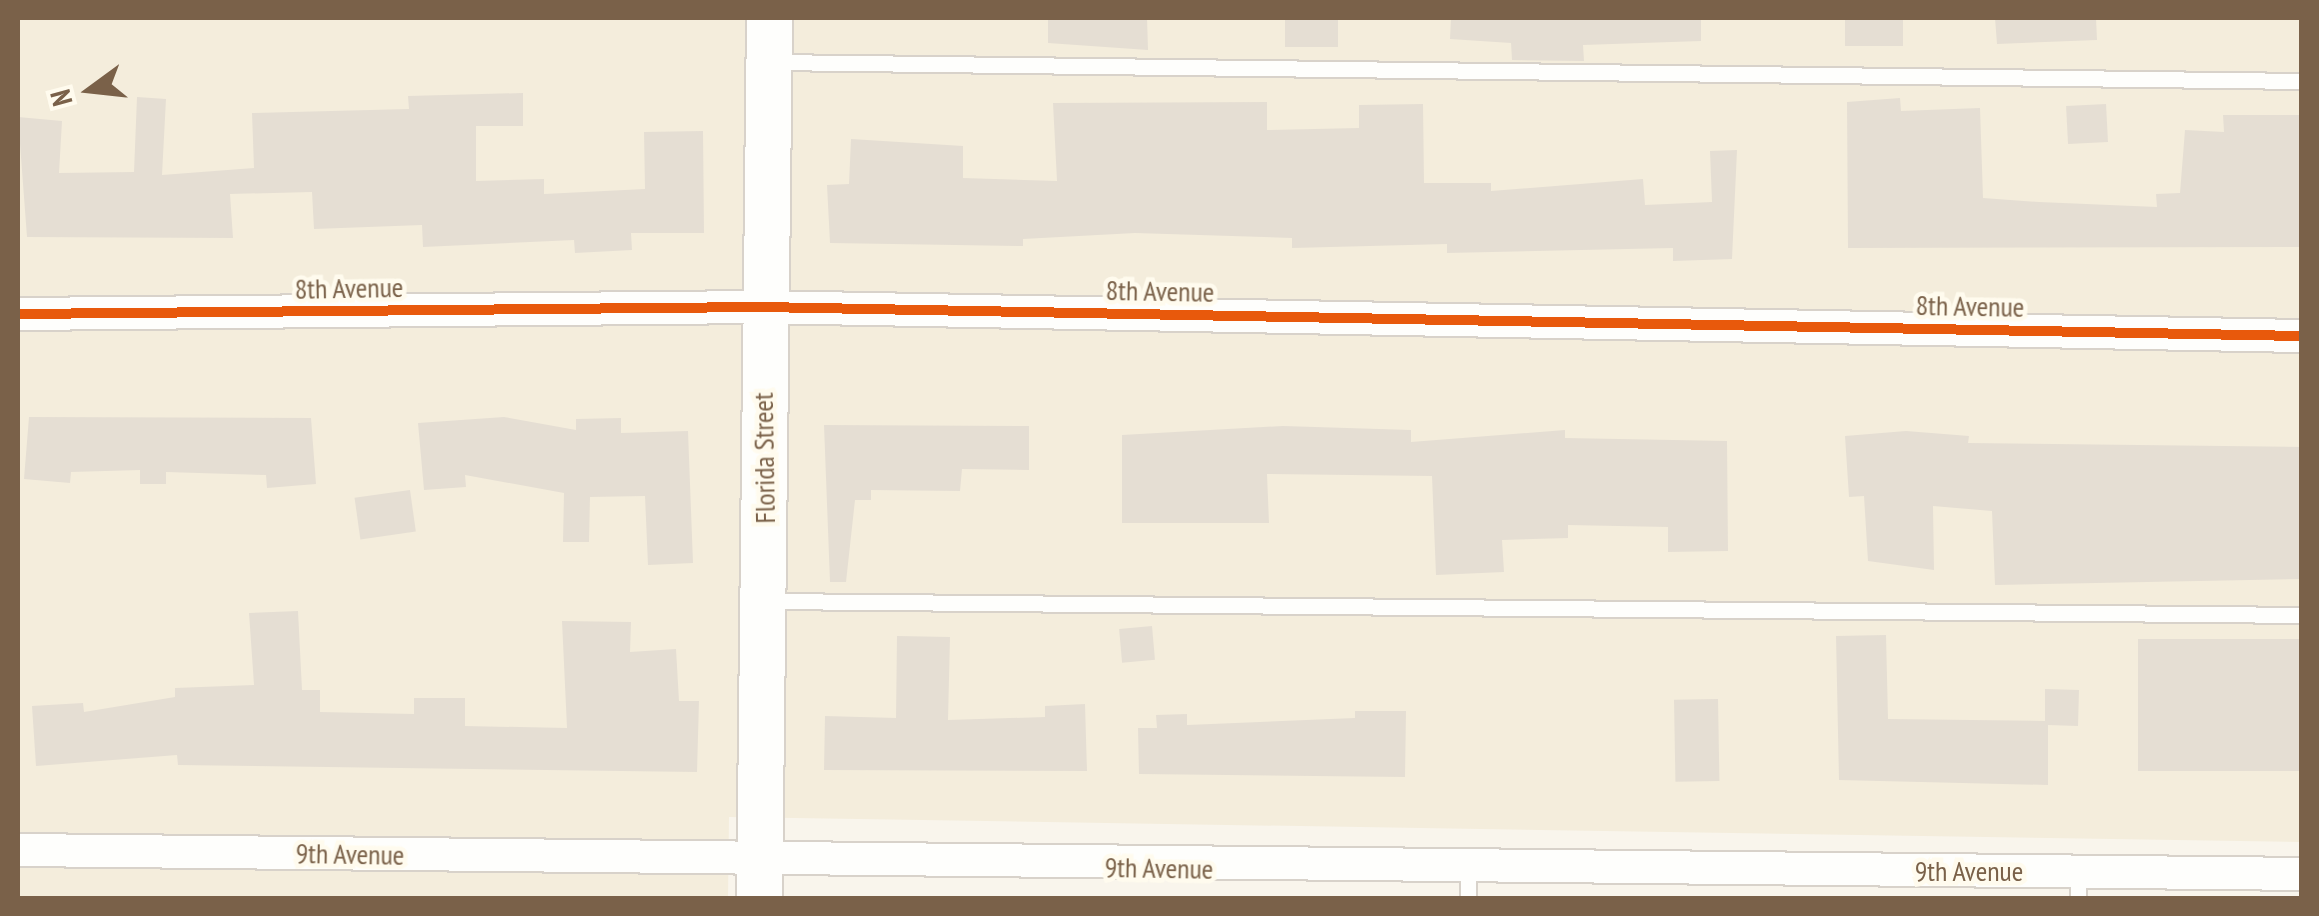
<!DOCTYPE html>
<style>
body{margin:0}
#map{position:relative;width:2319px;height:916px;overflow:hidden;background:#f9f5ec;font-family:"PT Sans Narrow",sans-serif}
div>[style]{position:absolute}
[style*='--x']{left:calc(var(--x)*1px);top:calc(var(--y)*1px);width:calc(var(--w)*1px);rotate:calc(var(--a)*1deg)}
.residential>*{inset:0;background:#f4eddc}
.building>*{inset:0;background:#e5ded3;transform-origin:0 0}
.roads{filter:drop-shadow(2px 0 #d8d2ca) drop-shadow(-2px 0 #d8d2ca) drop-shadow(0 2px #d8d2ca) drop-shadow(0 -2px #d8d2ca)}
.lane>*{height:15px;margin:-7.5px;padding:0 7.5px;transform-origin:7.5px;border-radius:7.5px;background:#fefefc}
.street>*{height:32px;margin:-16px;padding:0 16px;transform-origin:16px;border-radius:16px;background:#fefefc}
.secondary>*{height:45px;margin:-22.5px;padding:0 22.5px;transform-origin:22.5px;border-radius:22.5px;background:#fefefc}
.cycleway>*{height:10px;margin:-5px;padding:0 5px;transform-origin:5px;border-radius:5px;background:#e8590c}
span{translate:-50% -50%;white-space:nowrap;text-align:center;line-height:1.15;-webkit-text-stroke:9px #fffbee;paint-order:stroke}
.street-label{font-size:28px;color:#7a6149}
.frame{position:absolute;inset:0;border:20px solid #7a6149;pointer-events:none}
.north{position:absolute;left:40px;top:40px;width:100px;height:100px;-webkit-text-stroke:8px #fffbee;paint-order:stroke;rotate:255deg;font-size:28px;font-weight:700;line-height:40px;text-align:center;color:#7a6149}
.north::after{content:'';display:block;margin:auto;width:35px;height:45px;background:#7a6149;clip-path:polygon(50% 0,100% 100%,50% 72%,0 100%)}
</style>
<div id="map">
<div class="residential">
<div style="clip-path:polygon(18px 18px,2301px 18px,2301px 842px,729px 817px,728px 898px,18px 898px)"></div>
</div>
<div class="building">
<div style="clip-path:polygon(1048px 18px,1147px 18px,1148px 50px,1048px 43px)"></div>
<div style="left:1285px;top:18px;width:53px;height:29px"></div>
<div style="clip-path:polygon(1451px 18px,1701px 18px,1701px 41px,1583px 45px,1584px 61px,1512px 60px,1511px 43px,1450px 39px)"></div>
<div style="left:1845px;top:18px;width:58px;height:28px"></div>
<div style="clip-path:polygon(1995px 18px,2096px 18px,2097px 40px,1997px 44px)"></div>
<div style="clip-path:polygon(523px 93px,523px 126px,476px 126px,476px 181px,544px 179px,544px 194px,645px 189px,644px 132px,703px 131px,704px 233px,631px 233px,632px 250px,575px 253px,574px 240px,423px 247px,422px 225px,314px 229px,312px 192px,230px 194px,233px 238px,27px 237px,18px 117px,62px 121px,59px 173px,134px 172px,137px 97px,166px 99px,162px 175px,254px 168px,252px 113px,409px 109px,408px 96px)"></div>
<div style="clip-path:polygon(1900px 98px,1901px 111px,1980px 108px,1983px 198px,2039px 202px,2157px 207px,2156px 194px,2180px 193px,2185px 130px,2224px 132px,2223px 115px,2302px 115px,2302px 247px,1848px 248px,1847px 102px)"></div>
<div style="clip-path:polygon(1267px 102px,1267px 130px,1359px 128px,1359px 105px,1423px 104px,1424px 183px,1491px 183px,1491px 191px,1643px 179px,1645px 205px,1712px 202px,1710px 151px,1737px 150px,1732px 259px,1673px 261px,1673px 248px,1447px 253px,1447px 244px,1292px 248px,1292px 238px,1135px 233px,1023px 239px,1023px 246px,830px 243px,827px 185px,849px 184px,851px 139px,963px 146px,963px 178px,1057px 181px,1053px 103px)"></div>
<div style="left:2106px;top:104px;width:38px;height:40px;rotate:87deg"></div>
<div style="clip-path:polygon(29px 417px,311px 418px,316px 484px,267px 488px,266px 475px,166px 472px,166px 484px,140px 484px,140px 470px,71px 472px,70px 483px,24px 479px)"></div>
<div style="clip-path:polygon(504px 417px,576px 430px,576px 419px,621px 418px,621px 433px,688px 431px,693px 563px,648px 565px,645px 496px,590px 497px,589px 542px,563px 542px,564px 493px,465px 475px,466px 487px,424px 490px,418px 423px)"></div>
<div style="clip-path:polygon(824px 425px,1029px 426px,1029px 470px,962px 469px,960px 491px,871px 490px,871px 500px,855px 500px,846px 582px,830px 582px)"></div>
<div style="clip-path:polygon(1283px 426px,1411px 430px,1411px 442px,1565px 430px,1565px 438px,1727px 441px,1728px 551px,1668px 552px,1668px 527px,1568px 525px,1568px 538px,1502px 540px,1504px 572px,1436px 575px,1432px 476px,1267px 474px,1269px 523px,1122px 523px,1122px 435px)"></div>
<div style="clip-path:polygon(1906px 431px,1969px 436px,1968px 443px,2302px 447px,2302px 579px,1995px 585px,1992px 511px,1933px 506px,1934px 570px,1868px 561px,1864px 496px,1849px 497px,1845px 436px)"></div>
<div style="left:410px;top:490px;width:42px;height:56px;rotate:82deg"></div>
<div style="clip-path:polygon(298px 611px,302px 690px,320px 690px,320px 712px,414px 714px,414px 698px,465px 698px,465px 726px,567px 728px,562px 621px,631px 622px,630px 652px,676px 649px,679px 701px,699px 701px,697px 772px,178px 765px,177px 755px,36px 766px,32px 706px,83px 703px,84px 712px,175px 697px,175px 688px,254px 685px,249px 613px)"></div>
<div style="left:1152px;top:626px;width:34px;height:33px;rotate:85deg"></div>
<div style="clip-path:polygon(1886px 635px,1888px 719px,2045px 721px,2045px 689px,2079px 690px,2078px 726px,2048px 725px,2048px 785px,1839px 780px,1836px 636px)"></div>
<div style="clip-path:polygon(897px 636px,950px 637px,948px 720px,1045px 717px,1045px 706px,1085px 704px,1087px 771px,824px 770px,825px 716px,896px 718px)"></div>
<div style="left:2302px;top:639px;width:132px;height:164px;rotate:90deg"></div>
<div style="left:1718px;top:699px;width:82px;height:44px;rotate:89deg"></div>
<div style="clip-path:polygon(1355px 711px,1406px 711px,1405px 777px,1139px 774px,1138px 728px,1157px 728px,1156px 715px,1187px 714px,1187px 725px,1355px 718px)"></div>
</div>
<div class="roads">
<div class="lane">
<div style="--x:771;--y:62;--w:1531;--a:0.71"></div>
<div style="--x:766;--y:601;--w:1536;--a:0.52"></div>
<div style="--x:2078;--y:872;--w:26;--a:90"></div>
<div style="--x:1468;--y:898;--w:31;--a:-90"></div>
</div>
<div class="street">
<div style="--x:18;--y:314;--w:744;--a:-0.54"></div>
<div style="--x:762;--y:307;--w:1540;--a:1.08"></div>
<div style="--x:18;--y:850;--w:2284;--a:0.6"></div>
</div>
<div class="secondary">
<div style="--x:759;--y:898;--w:880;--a:-89.35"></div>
</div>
</div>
<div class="cycleway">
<div style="--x:18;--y:314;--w:744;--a:-0.54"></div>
<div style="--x:762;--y:307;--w:1540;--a:1.08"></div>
</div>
<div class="street-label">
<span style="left:349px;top:288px;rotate:-1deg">8th Avenue</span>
<span style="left:1160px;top:291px;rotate:1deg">8th Avenue</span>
<span style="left:1970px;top:306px;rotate:1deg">8th Avenue</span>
<span style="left:764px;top:458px;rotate:-91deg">Florida Street</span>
<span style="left:350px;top:854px;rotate:1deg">9th Avenue</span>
<span style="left:1159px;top:868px;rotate:1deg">9th Avenue</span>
<span style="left:1969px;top:871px">9th Avenue</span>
</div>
<div class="frame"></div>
<div class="north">N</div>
</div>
